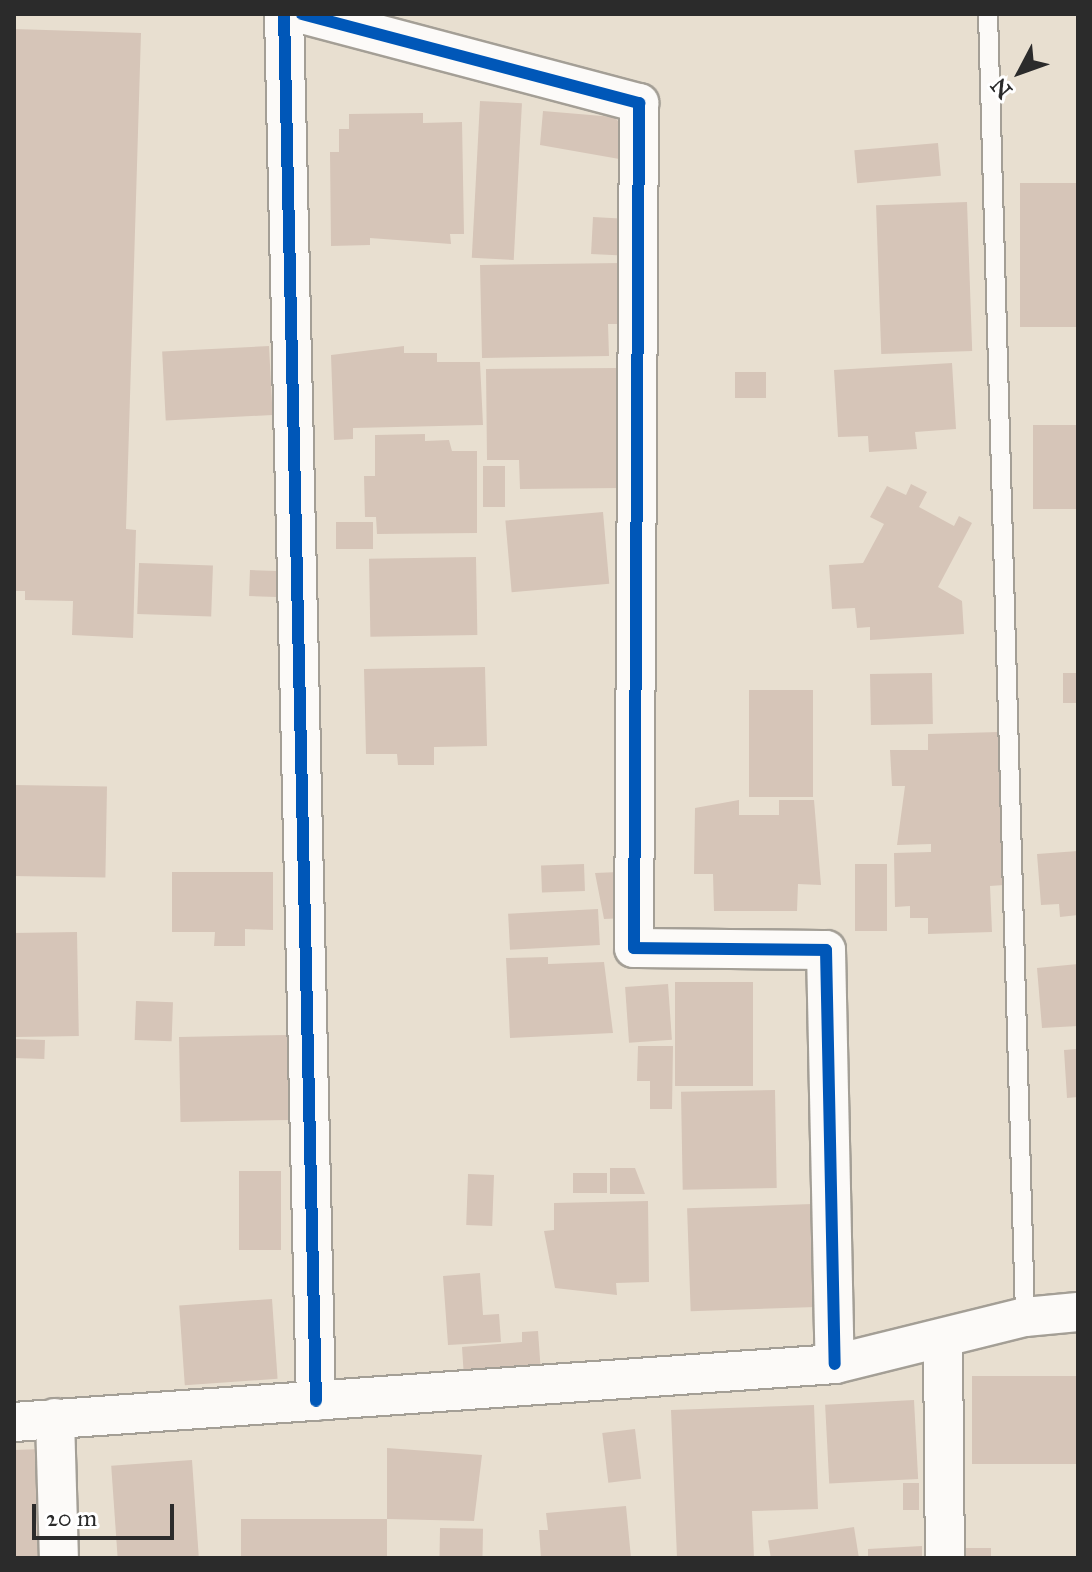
<!DOCTYPE html>
<style>
body{margin:0}
#map{position:relative;width:1092px;height:1572px;overflow:hidden;background:#e8dfd0;font-family:"IM FELL Great Primer",serif}
div>[style]{position:absolute}
[style*='--x']{left:calc(var(--x)*1px);top:calc(var(--y)*1px);width:calc(var(--w)*1px);rotate:calc(var(--a)*1deg)}
.building>*{inset:0;background:#d6c5b8;transform-origin:0 0}
.roads{filter:drop-shadow(2px 0 #a49f96) drop-shadow(-2px 0 #a49f96) drop-shadow(0 2px #a49f96) drop-shadow(0 -2px #a49f96)}
.service>*{height:18px;margin:-9px;padding:0 9px;transform-origin:9px;border-radius:9px;background:#fcfaf8}
.minor>*{height:38px;margin:-19px;padding:0 19px;transform-origin:19px;border-radius:19px;background:#fcfaf8}
.cycleway>*{height:12px;margin:-6px;padding:0 6px;transform-origin:6px;border-radius:6px;background:#0057b8}
span{translate:-50% -50%;white-space:nowrap;text-align:center;line-height:1.15;-webkit-text-stroke:6px #fff;paint-order:stroke}
.frame{position:absolute;inset:0;border:16px solid #2b2b2b;pointer-events:none}
.north{position:absolute;left:980px;top:32px;width:80px;height:80px;-webkit-text-stroke:6px #fff;paint-order:stroke;rotate:229deg;font-size:22px;font-weight:700;line-height:32px;text-align:center;color:#2b2b2b}
.north::after{content:'';display:block;margin:auto;width:28px;height:36px;background:#2b2b2b;clip-path:polygon(50% 0,100% 100%,50% 72%,0 100%)}
.scale{position:absolute;left:32px;top:1504px;width:142px;height:36px;box-sizing:border-box;border:4px solid #2b2b2b;border-top:0;padding-left:10px;font-size:24px;line-height:28px;white-space:nowrap;color:#2b2b2b;-webkit-text-stroke:6px #fff;paint-order:stroke}
</style>
<div id="map">
<div class="building">
<div style="clip-path:polygon(14px 29px,141px 33px,126px 529px,136px 530px,133px 638px,72px 635px,73px 601px,25px 600px,25px 591px,14px 591px)"></div>
<div style="left:480px;top:101px;width:42px;height:157px;rotate:3deg"></div>
<div style="clip-path:polygon(543px 111px,614px 117px,628px 131px,625px 160px,540px 145px)"></div>
<div style="clip-path:polygon(423px 113px,423px 123px,462px 122px,464px 234px,450px 234px,451px 244px,370px 238px,370px 245px,331px 246px,330px 152px,339px 152px,339px 129px,349px 129px,349px 114px)"></div>
<div style="left:938px;top:143px;width:33px;height:84px;rotate:85deg"></div>
<div style="left:1020px;top:183px;width:58px;height:144px"></div>
<div style="left:967px;top:202px;width:149px;height:91px;rotate:88deg"></div>
<div style="left:593px;top:217px;width:36px;height:37px;rotate:3deg"></div>
<div style="clip-path:polygon(621px 263px,622px 324px,608px 324px,609px 356px,482px 358px,480px 265px)"></div>
<div style="left:269px;top:346px;width:69px;height:107px;rotate:87deg"></div>
<div style="clip-path:polygon(404px 346px,404px 353px,437px 353px,437px 362px,480px 362px,483px 425px,353px 428px,353px 439px,334px 440px,331px 355px)"></div>
<div style="clip-path:polygon(952px 363px,956px 429px,915px 432px,917px 449px,869px 452px,868px 436px,838px 437px,834px 370px)"></div>
<div style="clip-path:polygon(619px 368px,620px 488px,520px 489px,519px 460px,487px 460px,486px 369px)"></div>
<div style="left:735px;top:372px;width:31px;height:26px"></div>
<div style="left:1078px;top:425px;width:84px;height:45px;rotate:90deg"></div>
<div style="clip-path:polygon(425px 434px,425px 441px,449px 440px,452px 451px,477px 451px,477px 533px,377px 534px,376px 517px,365px 517px,364px 476px,375px 476px,375px 435px)"></div>
<div style="left:483px;top:466px;width:22px;height:41px"></div>
<div style="clip-path:polygon(911px 484px,927px 492px,919px 507px,954px 526px,959px 516px,972px 523px,938px 587px,962px 601px,964px 634px,870px 640px,870px 627px,857px 628px,855px 608px,832px 609px,829px 565px,863px 563px,884px 524px,870px 517px,887px 486px,906px 495px)"></div>
<div style="left:603px;top:512px;width:72px;height:98px;rotate:85deg"></div>
<div style="left:336px;top:522px;width:37px;height:27px"></div>
<div style="left:476px;top:557px;width:78px;height:107px;rotate:89deg"></div>
<div style="left:139px;top:563px;width:74px;height:51px;rotate:2deg"></div>
<div style="left:250px;top:570px;width:27px;height:26px;rotate:2deg"></div>
<div style="clip-path:polygon(485px 667px,487px 746px,434px 747px,434px 765px,398px 765px,397px 754px,366px 754px,364px 669px)"></div>
<div style="left:932px;top:673px;width:51px;height:62px;rotate:89deg"></div>
<div style="left:1063px;top:673px;width:15px;height:30px"></div>
<div style="left:749px;top:690px;width:64px;height:107px"></div>
<div style="clip-path:polygon(999px 732px,1004px 885px,990px 886px,992px 932px,928px 934px,928px 918px,910px 918px,910px 906px,895px 907px,894px 853px,931px 852px,931px 844px,897px 845px,905px 786px,892px 786px,890px 750px,928px 750px,928px 734px)"></div>
<div style="left:14px;top:785px;width:93px;height:91px;rotate:1deg"></div>
<div style="clip-path:polygon(739px 800px,739px 815px,779px 815px,779px 800px,814px 800px,821px 885px,798px 884px,797px 911px,714px 911px,713px 874px,694px 874px,695px 808px)"></div>
<div style="clip-path:polygon(1078px 851px,1078px 915px,1060px 917px,1059px 904px,1041px 905px,1037px 854px)"></div>
<div style="left:584px;top:864px;width:27px;height:43px;rotate:88deg"></div>
<div style="left:855px;top:864px;width:32px;height:67px"></div>
<div style="clip-path:polygon(172px 872px,273px 872px,273px 930px,245px 929px,245px 946px,214px 946px,215px 932px,172px 932px)"></div>
<div style="clip-path:polygon(619px 872px,613px 897px,625px 896px,626px 918px,604px 919px,595px 873px)"></div>
<div style="left:598px;top:909px;width:36px;height:90px;rotate:87deg"></div>
<div style="left:77px;top:932px;width:104px;height:63px;rotate:89deg"></div>
<div style="clip-path:polygon(548px 957px,548px 964px,604px 962px,613px 1033px,510px 1038px,506px 958px)"></div>
<div style="clip-path:polygon(1078px 964px,1078px 1026px,1042px 1028px,1037px 968px)"></div>
<div style="left:675px;top:982px;width:78px;height:104px"></div>
<div style="left:668px;top:984px;width:56px;height:43px;rotate:86deg"></div>
<div style="left:136px;top:1001px;width:37px;height:39px;rotate:2deg"></div>
<div style="left:288px;top:1035px;width:85px;height:109px;rotate:89deg"></div>
<div style="left:14px;top:1039px;width:31px;height:19px;rotate:2deg"></div>
<div style="clip-path:polygon(638px 1046px,673px 1046px,672px 1109px,650px 1109px,650px 1081px,637px 1081px)"></div>
<div style="clip-path:polygon(1078px 1049px,1078px 1097px,1067px 1098px,1064px 1050px)"></div>
<div style="left:775px;top:1090px;width:98px;height:94px;rotate:89deg"></div>
<div style="clip-path:polygon(610px 1168px,635px 1168px,645px 1194px,610px 1194px)"></div>
<div style="left:239px;top:1171px;width:42px;height:79px"></div>
<div style="left:607px;top:1173px;width:20px;height:34px;rotate:90deg"></div>
<div style="left:468px;top:1174px;width:26px;height:51px;rotate:2deg"></div>
<div style="clip-path:polygon(648px 1201px,649px 1282px,616px 1283px,617px 1295px,555px 1288px,544px 1231px,554px 1230px,554px 1203px)"></div>
<div style="left:812px;top:1204px;width:103px;height:125px;rotate:88deg"></div>
<div style="clip-path:polygon(480px 1273px,483px 1315px,499px 1314px,501px 1342px,448px 1345px,443px 1276px)"></div>
<div style="left:272px;top:1299px;width:80px;height:93px;rotate:86deg"></div>
<div style="clip-path:polygon(538px 1331px,541px 1373px,464px 1378px,462px 1347px,522px 1342px,522px 1332px)"></div>
<div style="left:1078px;top:1376px;width:88px;height:106px;rotate:90deg"></div>
<div style="left:914px;top:1400px;width:79px;height:89px;rotate:87deg"></div>
<div style="clip-path:polygon(814px 1405px,818px 1509px,752px 1511px,754px 1558px,677px 1558px,671px 1410px)"></div>
<div style="left:635px;top:1429px;width:50px;height:33px;rotate:83deg"></div>
<div style="clip-path:polygon(387px 1448px,482px 1455px,474px 1521px,387px 1519px)"></div>
<div style="clip-path:polygon(42px 1449px,47px 1558px,14px 1558px,14px 1450px)"></div>
<div style="left:192px;top:1460px;width:96px;height:81px;rotate:86deg"></div>
<div style="left:903px;top:1483px;width:16px;height:27px"></div>
<div style="clip-path:polygon(626px 1506px,631px 1558px,541px 1558px,539px 1530px,548px 1530px,546px 1513px)"></div>
<div style="left:241px;top:1519px;width:146px;height:39px"></div>
<div style="left:854px;top:1527px;width:31px;height:87px;rotate:81deg"></div>
<div style="left:440px;top:1528px;width:43px;height:30px;rotate:1deg"></div>
<div style="clip-path:polygon(922px 1546px,922px 1558px,868px 1558px,868px 1549px)"></div>
<div style="left:991px;top:1548px;width:10px;height:31px;rotate:90deg"></div>
</div>
<div class="roads">
<div class="service">
<div style="--x:988;--y:14;--w:1304;--a:88.37"></div>
</div>
<div class="minor">
<div style="--x:284;--y:14;--w:1387;--a:88.68"></div>
<div style="--x:302;--y:14;--w:349;--a:14.8"></div>
<div style="--x:639;--y:103;--w:845;--a:90.34"></div>
<div style="--x:634;--y:948;--w:192;--a:0.6"></div>
<div style="--x:826;--y:950;--w:414;--a:88.8"></div>
<div style="--x:943;--y:1342;--w:216;--a:89.5"></div>
<div style="--x:55;--y:1418;--w:140;--a:88.4"></div>
<div style="--x:14;--y:1422;--w:823;--a:-4.04"></div>
<div style="--x:835;--y:1364;--w:196;--a:-13.9"></div>
<div style="--x:1025;--y:1317;--w:53;--a:-5.4"></div>
</div>
</div>
<div class="cycleway">
<div style="--x:284;--y:14;--w:1387;--a:88.68"></div>
<div style="--x:302;--y:14;--w:349;--a:14.8"></div>
<div style="--x:639;--y:103;--w:845;--a:90.34"></div>
<div style="--x:634;--y:948;--w:192;--a:0.6"></div>
<div style="--x:826;--y:950;--w:414;--a:88.8"></div>
</div>
<div class="frame"></div>
<div class="north">N</div>
<div class="scale">20 m</div>
</div>
